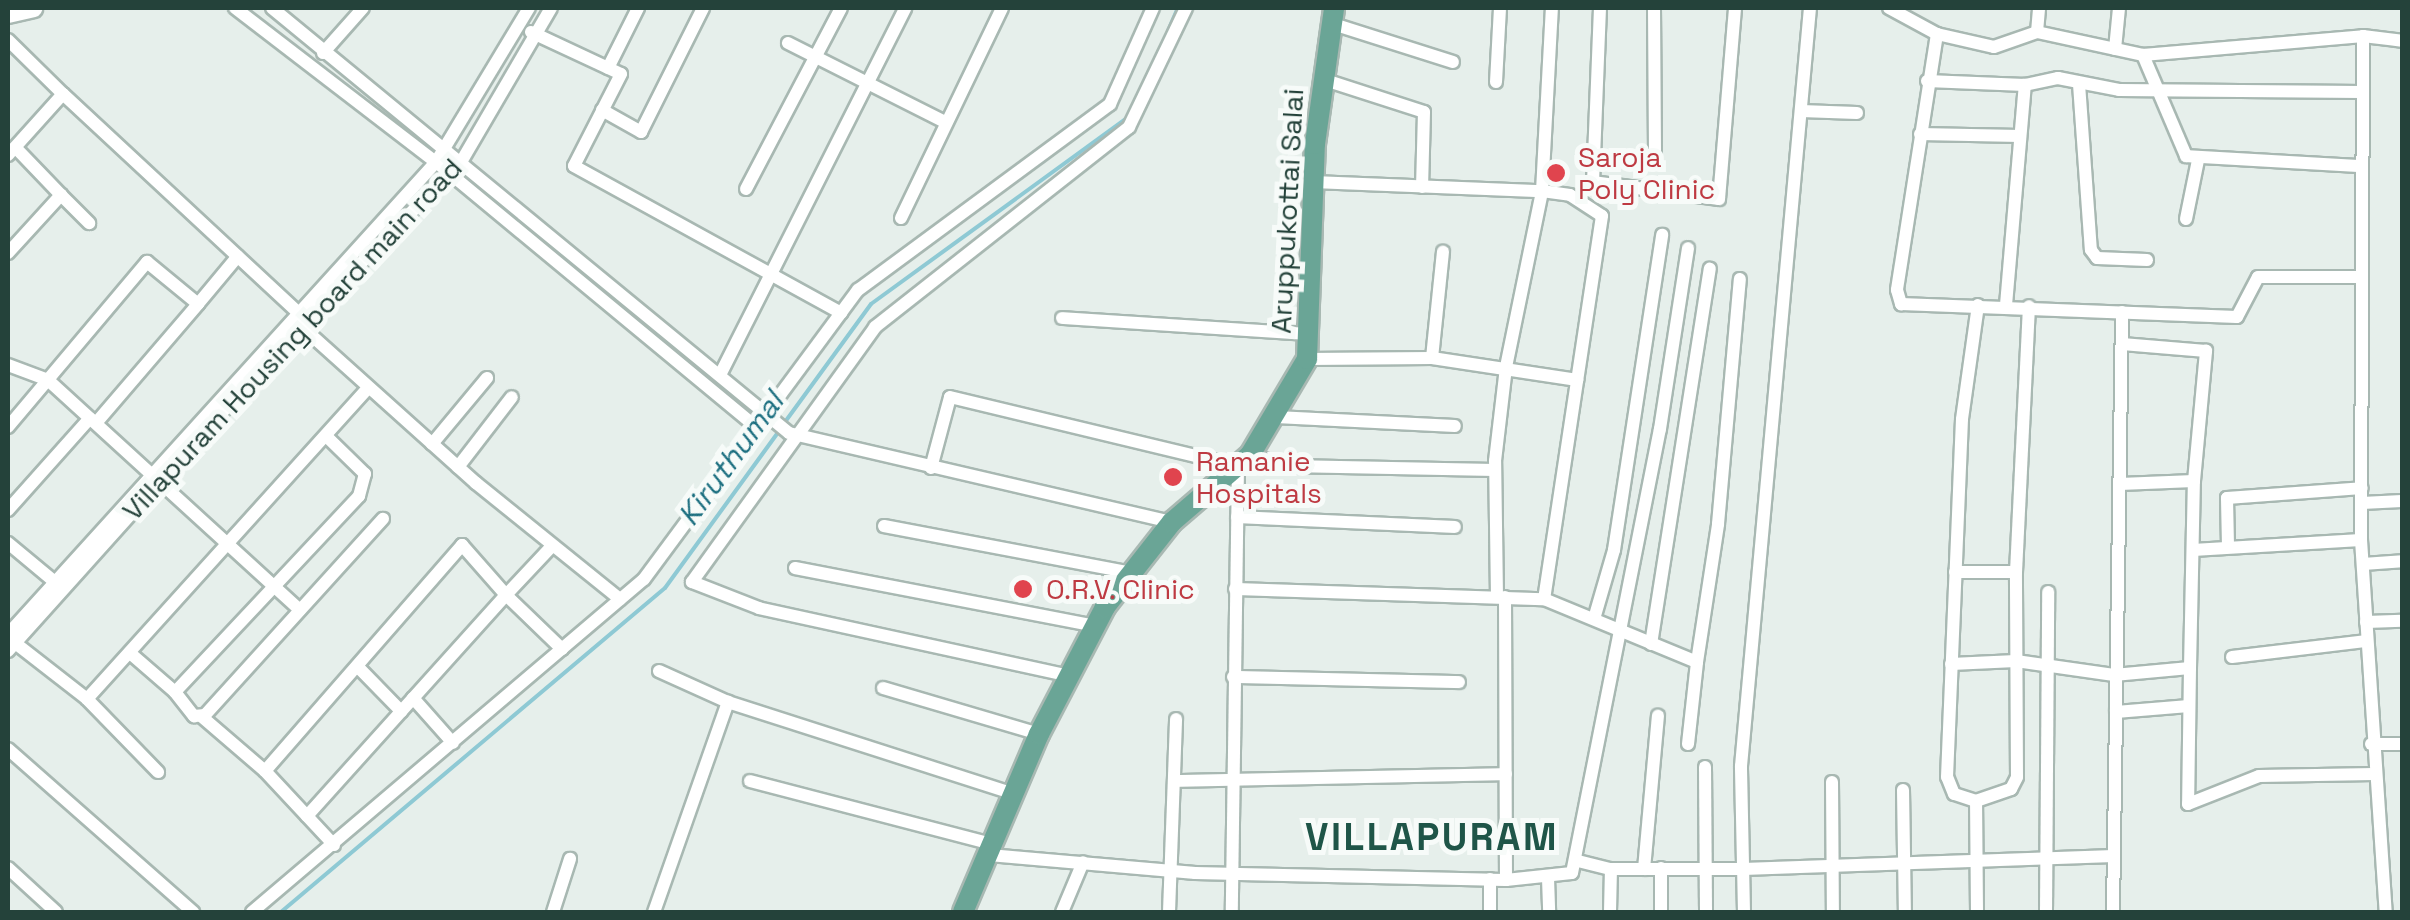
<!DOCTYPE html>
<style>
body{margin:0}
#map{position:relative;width:2410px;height:920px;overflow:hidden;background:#e6efeb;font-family:"Space Grotesk",sans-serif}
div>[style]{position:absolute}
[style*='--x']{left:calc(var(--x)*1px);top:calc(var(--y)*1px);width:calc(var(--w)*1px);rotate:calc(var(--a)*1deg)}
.stream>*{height:4px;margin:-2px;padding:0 2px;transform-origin:2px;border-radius:2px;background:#8ec9d4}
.roads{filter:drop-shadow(2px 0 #a8b8b2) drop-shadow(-2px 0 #a8b8b2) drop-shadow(0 2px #a8b8b2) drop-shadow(0 -2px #a8b8b2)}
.street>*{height:12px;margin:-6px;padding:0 6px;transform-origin:6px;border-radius:6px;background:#fff}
.secondary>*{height:18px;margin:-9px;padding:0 9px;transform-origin:9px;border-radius:9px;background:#fff}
.primary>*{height:20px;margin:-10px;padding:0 10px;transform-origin:10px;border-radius:10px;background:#6aa596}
.dots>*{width:28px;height:28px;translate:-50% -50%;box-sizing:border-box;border:5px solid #f7fbf9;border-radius:50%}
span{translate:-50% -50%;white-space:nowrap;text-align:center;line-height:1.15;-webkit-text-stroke:10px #f7fbf9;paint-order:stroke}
.health-label{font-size:28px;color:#be3a42}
.left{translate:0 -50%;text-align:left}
.street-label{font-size:28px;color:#24423a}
.water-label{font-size:30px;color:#1c6f80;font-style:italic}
.district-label{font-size:38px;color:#1f5548;font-weight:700;letter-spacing:2.5px}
.frame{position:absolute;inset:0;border:10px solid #24423a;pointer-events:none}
</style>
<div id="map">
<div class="stream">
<div style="--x:1168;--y:31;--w:25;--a:-67"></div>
<div style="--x:785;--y:422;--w:146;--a:-53.9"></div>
<div style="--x:871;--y:304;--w:320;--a:-36"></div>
<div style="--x:281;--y:912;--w:502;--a:-40.16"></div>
<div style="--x:665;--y:588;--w:195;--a:-54"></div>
</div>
<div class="roads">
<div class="street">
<div style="--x:235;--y:8;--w:253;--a:37.5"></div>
<div style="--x:436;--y:162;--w:415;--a:39.6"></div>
<div style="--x:272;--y:8;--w:669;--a:39.42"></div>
<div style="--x:789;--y:433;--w:393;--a:13.1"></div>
<div style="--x:1600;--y:8;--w:174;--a:92.3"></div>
<div style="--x:1593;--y:182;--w:127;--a:7.7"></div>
<div style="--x:1719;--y:199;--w:192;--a:-85.2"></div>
<div style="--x:1654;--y:8;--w:144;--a:89.6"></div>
<div style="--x:1889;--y:8;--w:55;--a:28.4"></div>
<div style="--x:1937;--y:34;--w:58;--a:12.8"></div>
<div style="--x:1994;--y:47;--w:46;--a:-19.2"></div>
<div style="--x:2037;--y:32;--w:108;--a:12.2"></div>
<div style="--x:2143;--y:55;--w:221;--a:-4.9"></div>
<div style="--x:2363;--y:36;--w:39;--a:7"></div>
<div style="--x:1330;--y:23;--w:129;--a:17.6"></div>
<div style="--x:531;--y:32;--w:99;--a:25"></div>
<div style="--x:621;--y:74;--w:103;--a:117.1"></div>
<div style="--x:574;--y:166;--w:305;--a:28.8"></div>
<div style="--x:2037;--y:32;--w:24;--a:-85"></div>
<div style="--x:1937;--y:34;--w:259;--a:98.9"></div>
<div style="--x:1897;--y:290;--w:15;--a:74"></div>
<div style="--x:1901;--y:304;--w:336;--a:2.2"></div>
<div style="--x:2237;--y:317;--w:45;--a:-62.3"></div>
<div style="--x:2258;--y:277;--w:101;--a:0"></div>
<div style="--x:2363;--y:36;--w:504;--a:90.23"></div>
<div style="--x:2361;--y:540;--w:373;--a:86.2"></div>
<div style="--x:8;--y:40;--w:77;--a:44.5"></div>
<div style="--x:788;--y:43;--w:176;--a:26.7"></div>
<div style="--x:2115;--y:49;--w:41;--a:-84.4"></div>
<div style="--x:323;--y:53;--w:60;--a:-48.4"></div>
<div style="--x:2143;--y:55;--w:110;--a:66.9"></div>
<div style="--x:2186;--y:156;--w:175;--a:3.3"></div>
<div style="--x:608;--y:68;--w:67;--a:-63.4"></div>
<div style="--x:1322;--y:79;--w:107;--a:17.9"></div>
<div style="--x:1424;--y:112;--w:75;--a:91.5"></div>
<div style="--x:1927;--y:81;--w:98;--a:2.3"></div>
<div style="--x:2025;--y:85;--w:34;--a:-12"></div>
<div style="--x:2058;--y:78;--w:62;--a:11.1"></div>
<div style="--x:2119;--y:90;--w:243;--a:0.5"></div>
<div style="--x:1496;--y:82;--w:74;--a:-86.9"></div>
<div style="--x:2079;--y:84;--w:166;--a:85.9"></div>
<div style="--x:2091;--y:250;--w:10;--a:53"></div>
<div style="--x:2097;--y:258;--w:50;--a:2.3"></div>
<div style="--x:602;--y:110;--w:45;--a:29.4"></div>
<div style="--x:641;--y:132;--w:139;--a:-63.4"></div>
<div style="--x:1801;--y:111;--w:56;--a:2"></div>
<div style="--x:1920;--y:134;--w:100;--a:1.1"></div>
<div style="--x:8;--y:155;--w:82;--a:-48"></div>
<div style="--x:63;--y:94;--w:325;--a:42.9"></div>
<div style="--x:1313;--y:182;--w:229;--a:2.3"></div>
<div style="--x:1542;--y:191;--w:28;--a:8"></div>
<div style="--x:1570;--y:195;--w:38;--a:33"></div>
<div style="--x:1602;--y:216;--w:387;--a:98.6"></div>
<div style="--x:746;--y:189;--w:204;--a:-62.3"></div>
<div style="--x:61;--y:195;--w:40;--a:45"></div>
<div style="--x:901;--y:218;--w:233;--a:-64.3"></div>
<div style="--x:2186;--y:219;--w:60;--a:-78.5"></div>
<div style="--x:8;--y:253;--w:79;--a:-47.6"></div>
<div style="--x:61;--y:195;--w:66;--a:-133.8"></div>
<div style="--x:2006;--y:305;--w:221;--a:-85.1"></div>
<div style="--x:1062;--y:318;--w:248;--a:3.7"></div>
<div style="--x:301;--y:326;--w:235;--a:41.9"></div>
<div style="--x:476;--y:483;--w:185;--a:38.9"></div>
<div style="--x:1432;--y:358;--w:107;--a:-84.1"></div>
<div style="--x:1307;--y:359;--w:125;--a:-0.5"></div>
<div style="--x:1432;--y:358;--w:147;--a:8.6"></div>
<div style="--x:8;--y:365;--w:43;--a:20.6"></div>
<div style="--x:48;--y:380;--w:341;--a:42.4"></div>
<div style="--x:721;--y:373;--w:409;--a:-63.2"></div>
<div style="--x:1276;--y:417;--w:179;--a:2.9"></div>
<div style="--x:96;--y:423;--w:157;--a:-49.4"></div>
<div style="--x:8;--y:427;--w:216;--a:-49.9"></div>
<div style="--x:147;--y:262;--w:66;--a:39.5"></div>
<div style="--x:198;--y:304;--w:62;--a:-50.2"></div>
<div style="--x:432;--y:444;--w:86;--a:-50.2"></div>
<div style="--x:1250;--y:455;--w:40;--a:16"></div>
<div style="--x:1288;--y:466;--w:207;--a:1.1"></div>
<div style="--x:458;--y:467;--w:88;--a:-52.4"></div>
<div style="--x:931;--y:468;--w:73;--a:-75"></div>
<div style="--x:950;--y:397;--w:296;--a:13.5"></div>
<div style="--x:1238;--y:466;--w:446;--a:90.8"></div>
<div style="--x:2120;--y:484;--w:74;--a:-2.3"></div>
<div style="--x:2362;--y:503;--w:40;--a:-2.9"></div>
<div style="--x:8;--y:510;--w:123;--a:-48.3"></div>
<div style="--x:1237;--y:517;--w:218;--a:2.6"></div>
<div style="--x:884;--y:526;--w:252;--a:10.7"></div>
<div style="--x:8;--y:543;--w:62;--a:39.8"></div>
<div style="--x:2228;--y:546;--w:48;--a:-91.2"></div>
<div style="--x:2227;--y:498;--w:135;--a:-4.2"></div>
<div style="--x:2193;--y:550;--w:168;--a:-3.4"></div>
<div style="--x:2363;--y:564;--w:39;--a:-4"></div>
<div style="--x:795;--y:568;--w:307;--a:10.9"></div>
<div style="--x:1955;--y:572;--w:61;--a:0"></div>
<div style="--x:1235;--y:589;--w:309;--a:1.9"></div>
<div style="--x:1544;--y:599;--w:165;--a:22.4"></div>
<div style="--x:1697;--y:662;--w:140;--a:-81.3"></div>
<div style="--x:1718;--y:524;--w:246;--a:-84.9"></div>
<div style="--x:1497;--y:597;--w:136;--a:-90.8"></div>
<div style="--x:1495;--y:461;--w:95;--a:-83.3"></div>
<div style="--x:1506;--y:367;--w:180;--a:-78.4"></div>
<div style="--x:1542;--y:191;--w:183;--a:-86.9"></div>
<div style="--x:1505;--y:597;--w:283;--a:89.8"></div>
<div style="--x:1594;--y:619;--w:72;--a:-73.8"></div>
<div style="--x:1614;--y:550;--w:319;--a:-81.3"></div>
<div style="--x:2366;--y:622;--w:36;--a:-2"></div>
<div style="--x:8;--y:634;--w:637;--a:-47.8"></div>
<div style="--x:436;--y:162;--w:180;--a:-58.9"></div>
<div style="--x:10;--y:639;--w:98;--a:37.9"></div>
<div style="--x:87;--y:699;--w:418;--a:-47.9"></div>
<div style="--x:1651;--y:644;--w:380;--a:-81.1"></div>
<div style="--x:8;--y:651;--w:446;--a:-48.1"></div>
<div style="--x:306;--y:319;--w:221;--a:-45.4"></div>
<div style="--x:461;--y:162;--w:178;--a:-59.7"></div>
<div style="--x:130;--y:653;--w:60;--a:40.9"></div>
<div style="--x:175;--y:692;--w:269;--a:-46.8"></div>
<div style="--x:359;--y:496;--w:23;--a:-75"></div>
<div style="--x:365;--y:474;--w:54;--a:-135.7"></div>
<div style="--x:2232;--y:657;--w:136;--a:-6.8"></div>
<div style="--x:1951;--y:664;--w:65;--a:-2.6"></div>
<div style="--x:2016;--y:661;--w:99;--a:8.1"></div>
<div style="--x:2114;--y:675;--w:76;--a:-5.3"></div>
<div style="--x:2190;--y:668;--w:187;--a:-88.8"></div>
<div style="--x:2194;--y:481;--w:131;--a:-84.7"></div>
<div style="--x:2206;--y:351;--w:84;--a:-175.2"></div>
<div style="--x:358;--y:667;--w:62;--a:45.7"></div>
<div style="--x:2190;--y:668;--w:136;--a:90.8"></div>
<div style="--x:2188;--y:804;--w:76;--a:-21.5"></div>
<div style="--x:2259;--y:776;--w:115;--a:-1"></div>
<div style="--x:659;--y:671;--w:76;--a:24.2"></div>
<div style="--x:1070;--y:676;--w:318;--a:-167.7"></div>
<div style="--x:759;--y:608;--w:72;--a:-158.8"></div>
<div style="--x:692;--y:582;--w:314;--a:-54.3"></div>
<div style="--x:875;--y:327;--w:323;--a:-38.2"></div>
<div style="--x:1129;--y:127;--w:132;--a:-64.4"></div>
<div style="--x:1233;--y:677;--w:226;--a:1.3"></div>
<div style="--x:883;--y:688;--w:163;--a:16.4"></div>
<div style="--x:175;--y:692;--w:31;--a:52"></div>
<div style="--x:194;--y:716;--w:11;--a:-5"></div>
<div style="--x:205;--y:715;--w:265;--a:-47.8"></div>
<div style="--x:413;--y:698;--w:60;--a:48.4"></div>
<div style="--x:87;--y:699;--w:102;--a:45.8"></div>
<div style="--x:2116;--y:712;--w:73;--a:-4.7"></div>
<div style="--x:201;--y:716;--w:84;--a:40.7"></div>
<div style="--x:1688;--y:744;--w:82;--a:-83.7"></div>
<div style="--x:2371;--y:744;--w:31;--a:0"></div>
<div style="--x:8;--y:749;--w:247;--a:41.4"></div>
<div style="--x:1705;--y:767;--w:145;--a:89.6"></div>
<div style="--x:750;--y:781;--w:250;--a:14.6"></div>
<div style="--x:1175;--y:781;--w:331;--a:-1.2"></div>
<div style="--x:1832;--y:782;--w:130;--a:89.6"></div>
<div style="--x:1903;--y:790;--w:122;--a:89.1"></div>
<div style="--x:1976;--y:801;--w:37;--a:-19"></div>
<div style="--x:2011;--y:789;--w:13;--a:-63"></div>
<div style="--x:2017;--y:777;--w:205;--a:-90.3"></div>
<div style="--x:2016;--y:572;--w:266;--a:-87.2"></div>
<div style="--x:307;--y:816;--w:297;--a:-48"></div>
<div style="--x:506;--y:595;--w:78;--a:44"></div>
<div style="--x:334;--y:845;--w:101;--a:-133"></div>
<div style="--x:265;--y:771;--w:300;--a:-48.9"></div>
<div style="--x:462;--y:545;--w:67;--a:48.7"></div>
<div style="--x:506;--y:595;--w:67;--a:-46.8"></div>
<div style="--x:989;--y:855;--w:207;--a:5"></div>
<div style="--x:1195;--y:873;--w:311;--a:1.3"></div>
<div style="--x:1506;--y:880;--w:66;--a:-6.1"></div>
<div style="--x:1572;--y:873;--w:453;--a:-78.8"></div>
<div style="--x:1660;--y:429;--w:183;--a:-81.2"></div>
<div style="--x:1578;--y:861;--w:34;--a:14"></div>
<div style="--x:1611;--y:869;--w:132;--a:0"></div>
<div style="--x:1743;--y:869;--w:371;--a:-2"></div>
<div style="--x:8;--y:868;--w:65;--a:42.5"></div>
<div style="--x:1644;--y:869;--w:154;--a:-84.8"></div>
<div style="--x:1548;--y:878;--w:34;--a:88"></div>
<div style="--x:252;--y:912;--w:514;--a:-40.35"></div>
<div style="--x:644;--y:579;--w:360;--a:-53.5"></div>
<div style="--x:858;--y:290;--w:313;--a:-36.4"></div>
<div style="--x:1110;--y:104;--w:105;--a:-65.9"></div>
<div style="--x:553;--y:912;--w:56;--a:-72.2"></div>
<div style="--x:654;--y:912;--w:223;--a:-70.6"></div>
<div style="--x:728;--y:702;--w:301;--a:17.8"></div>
<div style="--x:1062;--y:912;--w:54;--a:-67.2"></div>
<div style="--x:1169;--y:912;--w:193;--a:-87.9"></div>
<div style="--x:1490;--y:912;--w:33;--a:-90"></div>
<div style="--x:1610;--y:912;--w:43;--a:-88.7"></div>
<div style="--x:1661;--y:912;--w:44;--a:-90"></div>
<div style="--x:1744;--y:912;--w:146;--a:-91.2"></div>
<div style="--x:1741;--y:766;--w:761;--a:-84.8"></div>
<div style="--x:1977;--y:912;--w:111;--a:-90.5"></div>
<div style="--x:1976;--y:801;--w:23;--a:-162"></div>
<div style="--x:1954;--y:794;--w:18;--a:-112"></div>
<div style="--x:1947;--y:777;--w:358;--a:-87.6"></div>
<div style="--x:1962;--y:419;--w:115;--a:-82"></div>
<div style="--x:2046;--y:912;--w:320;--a:-89.6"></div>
<div style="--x:2113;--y:912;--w:600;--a:-89.14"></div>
</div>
<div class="secondary">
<div style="--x:8;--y:14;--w:26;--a:-13"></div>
</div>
<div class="primary">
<div style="--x:963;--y:912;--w:194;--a:-66.9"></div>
<div style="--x:1039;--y:734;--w:143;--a:-62.5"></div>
<div style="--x:1105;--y:607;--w:108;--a:-51.8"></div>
<div style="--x:1172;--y:522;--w:103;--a:-40.7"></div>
<div style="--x:1250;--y:455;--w:112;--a:-59.3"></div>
<div style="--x:1307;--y:359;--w:215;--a:-87.9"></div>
<div style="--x:1315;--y:144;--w:137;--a:-82"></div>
</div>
</div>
<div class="dots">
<div style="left:1556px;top:173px;background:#e0444e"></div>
<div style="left:1173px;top:477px;background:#e0444e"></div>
<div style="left:1023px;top:589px;background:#e0444e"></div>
</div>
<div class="health-label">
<span class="left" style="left:1578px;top:173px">Saroja<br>Poly Clinic</span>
<span class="left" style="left:1196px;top:477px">Ramanie<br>Hospitals</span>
<span class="left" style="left:1046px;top:589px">O.R.V. Clinic</span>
</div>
<div class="street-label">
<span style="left:1287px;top:211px;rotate:-87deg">Aruppukottai Salai</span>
<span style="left:292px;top:339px;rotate:-47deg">Villapuram Housing board main road</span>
</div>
<div class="water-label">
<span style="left:731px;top:459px;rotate:-54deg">Kiruthumal</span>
</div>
<div class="district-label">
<span style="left:1432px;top:838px">VILLAPURAM</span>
</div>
<div class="frame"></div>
</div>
